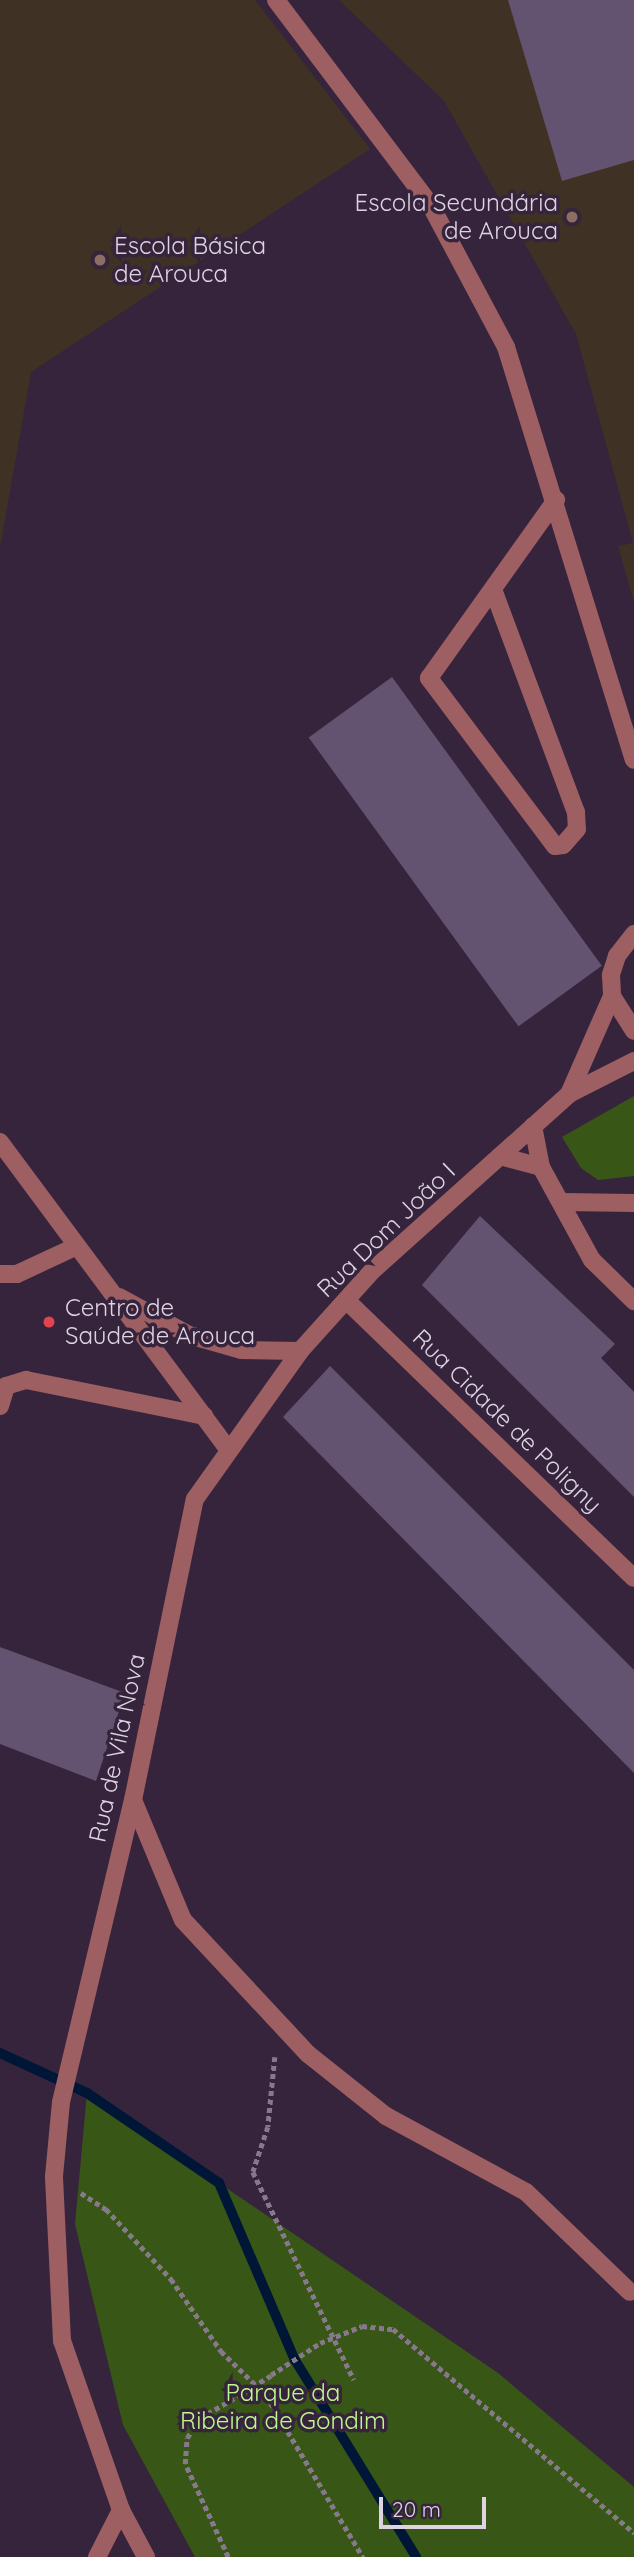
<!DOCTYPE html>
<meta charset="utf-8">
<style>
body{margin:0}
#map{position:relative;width:634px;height:2557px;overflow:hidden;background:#36243d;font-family:Quicksand,sans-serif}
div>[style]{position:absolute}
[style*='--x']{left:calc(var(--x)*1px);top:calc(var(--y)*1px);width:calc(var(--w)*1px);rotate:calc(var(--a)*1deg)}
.education>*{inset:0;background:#3f3124}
.green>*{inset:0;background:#385716}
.stream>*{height:10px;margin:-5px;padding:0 5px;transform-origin:5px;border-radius:5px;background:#001637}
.building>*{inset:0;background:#635370;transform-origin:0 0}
.path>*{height:4.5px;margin-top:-2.25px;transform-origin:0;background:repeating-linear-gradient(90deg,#87788c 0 5px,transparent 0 8.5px)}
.minor>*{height:18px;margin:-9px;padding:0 9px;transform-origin:9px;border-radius:9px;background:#9d5f62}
.path-bridge>*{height:4.5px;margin-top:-2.25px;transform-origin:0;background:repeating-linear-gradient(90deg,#87788c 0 5px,transparent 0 8.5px)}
.dots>*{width:19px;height:19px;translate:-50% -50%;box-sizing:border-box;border:4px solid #36243d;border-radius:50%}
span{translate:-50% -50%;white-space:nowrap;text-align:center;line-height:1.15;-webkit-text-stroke:7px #36243d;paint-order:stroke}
.poi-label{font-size:24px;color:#ded3e2}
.right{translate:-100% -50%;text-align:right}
.left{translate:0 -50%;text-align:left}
.street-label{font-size:24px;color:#ded3e2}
.park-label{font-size:24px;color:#bef78b}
.scale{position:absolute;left:379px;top:2497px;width:107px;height:32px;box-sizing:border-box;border:4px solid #ded3e2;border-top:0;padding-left:9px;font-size:21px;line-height:24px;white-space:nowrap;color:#ded3e2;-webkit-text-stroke:5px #36243d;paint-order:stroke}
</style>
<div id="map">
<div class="education">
<div style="clip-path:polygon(0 0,255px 0,370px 149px,31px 372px,0 548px)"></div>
<div style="clip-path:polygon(339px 0,634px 0,634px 603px,618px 546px,633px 543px,576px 334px,444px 101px)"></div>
</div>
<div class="green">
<div style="clip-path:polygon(634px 1096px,634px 1176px,598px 1180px,581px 1168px,562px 1137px)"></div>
<div style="clip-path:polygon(87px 2093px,498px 2373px,634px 2487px,634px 2557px,195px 2557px,123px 2425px,75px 2224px)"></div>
</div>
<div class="stream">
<div style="--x:0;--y:2053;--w:96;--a:24.7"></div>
<div style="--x:87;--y:2093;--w:160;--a:34.3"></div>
<div style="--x:219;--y:2183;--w:193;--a:66.8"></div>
<div style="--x:295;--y:2360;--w:231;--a:58.4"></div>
</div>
<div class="building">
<div style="clip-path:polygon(508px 0,634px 0,634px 160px,562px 181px)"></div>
<div style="left:392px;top:677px;width:357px;height:103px;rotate:54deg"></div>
<div style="clip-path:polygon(480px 1216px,615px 1344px,601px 1358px,634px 1392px,634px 1497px,422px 1285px)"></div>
<div style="clip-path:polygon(330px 1366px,634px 1670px,634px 1773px,283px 1417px)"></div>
<div style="clip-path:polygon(0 1647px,125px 1693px,96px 1781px,0 1744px)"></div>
</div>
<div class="path">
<div style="--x:275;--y:2057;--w:70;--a:95.7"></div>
<div style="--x:268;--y:2127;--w:47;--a:108.4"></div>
<div style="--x:253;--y:2172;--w:231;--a:64.1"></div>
<div style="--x:81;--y:2193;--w:30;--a:33"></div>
<div style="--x:106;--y:2209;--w:96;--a:47.1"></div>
<div style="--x:171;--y:2279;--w:88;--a:55.2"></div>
<div style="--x:221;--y:2351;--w:63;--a:44.4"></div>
<div style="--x:266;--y:2395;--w:189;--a:59.1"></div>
<div style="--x:271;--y:2375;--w:59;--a:-33.1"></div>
<div style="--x:320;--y:2343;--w:45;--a:-22"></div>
<div style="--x:362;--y:2326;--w:31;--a:6"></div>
<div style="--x:393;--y:2329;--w:316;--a:40.2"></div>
<div style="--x:228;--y:2557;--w:102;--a:-114.8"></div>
<div style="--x:185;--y:2464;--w:26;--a:-86"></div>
<div style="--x:187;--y:2438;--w:24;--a:-57"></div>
<div style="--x:200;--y:2418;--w:44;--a:-30.1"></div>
</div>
<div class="minor">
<div style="--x:276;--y:0;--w:256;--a:53"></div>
<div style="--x:430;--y:204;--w:162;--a:62"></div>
<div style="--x:506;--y:347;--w:432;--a:72.8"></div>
<div style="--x:494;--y:592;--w:235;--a:69.6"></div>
<div style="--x:576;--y:812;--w:17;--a:87"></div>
<div style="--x:577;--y:829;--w:21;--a:131"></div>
<div style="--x:563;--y:845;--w:8;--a:173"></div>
<div style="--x:555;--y:846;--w:210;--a:-126.9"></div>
<div style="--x:429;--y:678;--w:219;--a:-54.5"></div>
<div style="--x:634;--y:934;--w:28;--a:128"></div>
<div style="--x:617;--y:956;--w:20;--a:108"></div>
<div style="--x:611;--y:975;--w:21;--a:87"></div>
<div style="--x:612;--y:996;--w:41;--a:57.8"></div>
<div style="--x:569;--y:1094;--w:107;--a:-66.3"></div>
<div style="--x:533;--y:1126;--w:42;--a:79"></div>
<div style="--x:541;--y:1167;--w:106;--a:61.3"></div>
<div style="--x:592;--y:1260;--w:59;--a:44.3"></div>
<div style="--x:0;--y:1142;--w:381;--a:53.4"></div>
<div style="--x:500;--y:1156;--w:42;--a:15"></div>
<div style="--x:563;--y:1202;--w:71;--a:0.8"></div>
<div style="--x:0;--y:1274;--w:17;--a:0"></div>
<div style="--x:17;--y:1274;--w:66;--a:-25"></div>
<div style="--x:119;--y:1297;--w:80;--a:28.5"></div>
<div style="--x:189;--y:1335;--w:54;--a:16.1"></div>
<div style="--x:241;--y:1350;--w:59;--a:1"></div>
<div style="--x:346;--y:1300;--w:400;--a:44"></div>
<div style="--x:0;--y:1406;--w:21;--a:-73"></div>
<div style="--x:6;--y:1386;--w:21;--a:-17"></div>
<div style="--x:26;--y:1380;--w:182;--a:11.4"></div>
<div style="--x:133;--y:1800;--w:130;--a:67.4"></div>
<div style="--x:183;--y:1920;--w:183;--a:47"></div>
<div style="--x:308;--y:2054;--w:100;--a:38.5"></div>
<div style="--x:386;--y:2116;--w:159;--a:28.5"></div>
<div style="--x:526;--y:2192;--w:144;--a:43.9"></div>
<div style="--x:97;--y:2557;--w:53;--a:-62.9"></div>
<div style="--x:146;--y:2557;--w:53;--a:-118"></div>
<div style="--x:121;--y:2510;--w:179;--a:-109.2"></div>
<div style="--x:62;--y:2341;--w:165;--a:-92.8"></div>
<div style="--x:54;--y:2176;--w:74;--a:-84.6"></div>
<div style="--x:61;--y:2102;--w:310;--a:-76.6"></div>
<div style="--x:133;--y:1800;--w:307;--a:-78.4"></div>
<div style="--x:195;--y:1499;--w:181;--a:-54.6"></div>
<div style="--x:300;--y:1351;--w:108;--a:-48"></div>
<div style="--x:372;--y:1271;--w:265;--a:-41.9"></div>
<div style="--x:569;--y:1094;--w:73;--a:-26.9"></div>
</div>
<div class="path-bridge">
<div style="--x:238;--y:2396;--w:39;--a:-32"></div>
</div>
<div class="dots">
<div style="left:572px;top:217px;background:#8d6e63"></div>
<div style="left:100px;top:260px;background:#8d6e63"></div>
<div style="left:49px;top:1322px;background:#e0444e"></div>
</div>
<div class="poi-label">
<span class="right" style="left:558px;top:217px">Escola Secundária<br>de Arouca</span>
<span class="left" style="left:114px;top:260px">Escola Básica<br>de Arouca</span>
<span class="left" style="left:65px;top:1322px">Centro de<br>Saúde de Arouca</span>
</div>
<div class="street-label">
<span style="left:386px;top:1230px;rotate:-44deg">Rua Dom João I</span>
<span style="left:507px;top:1421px;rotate:44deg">Rua Cidade de Poligny</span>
<span style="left:117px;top:1748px;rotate:-78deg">Rua de Vila Nova</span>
</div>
<div class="park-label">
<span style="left:283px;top:2407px">Parque da<br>Ribeira de Gondim</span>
</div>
<div class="scale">20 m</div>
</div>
